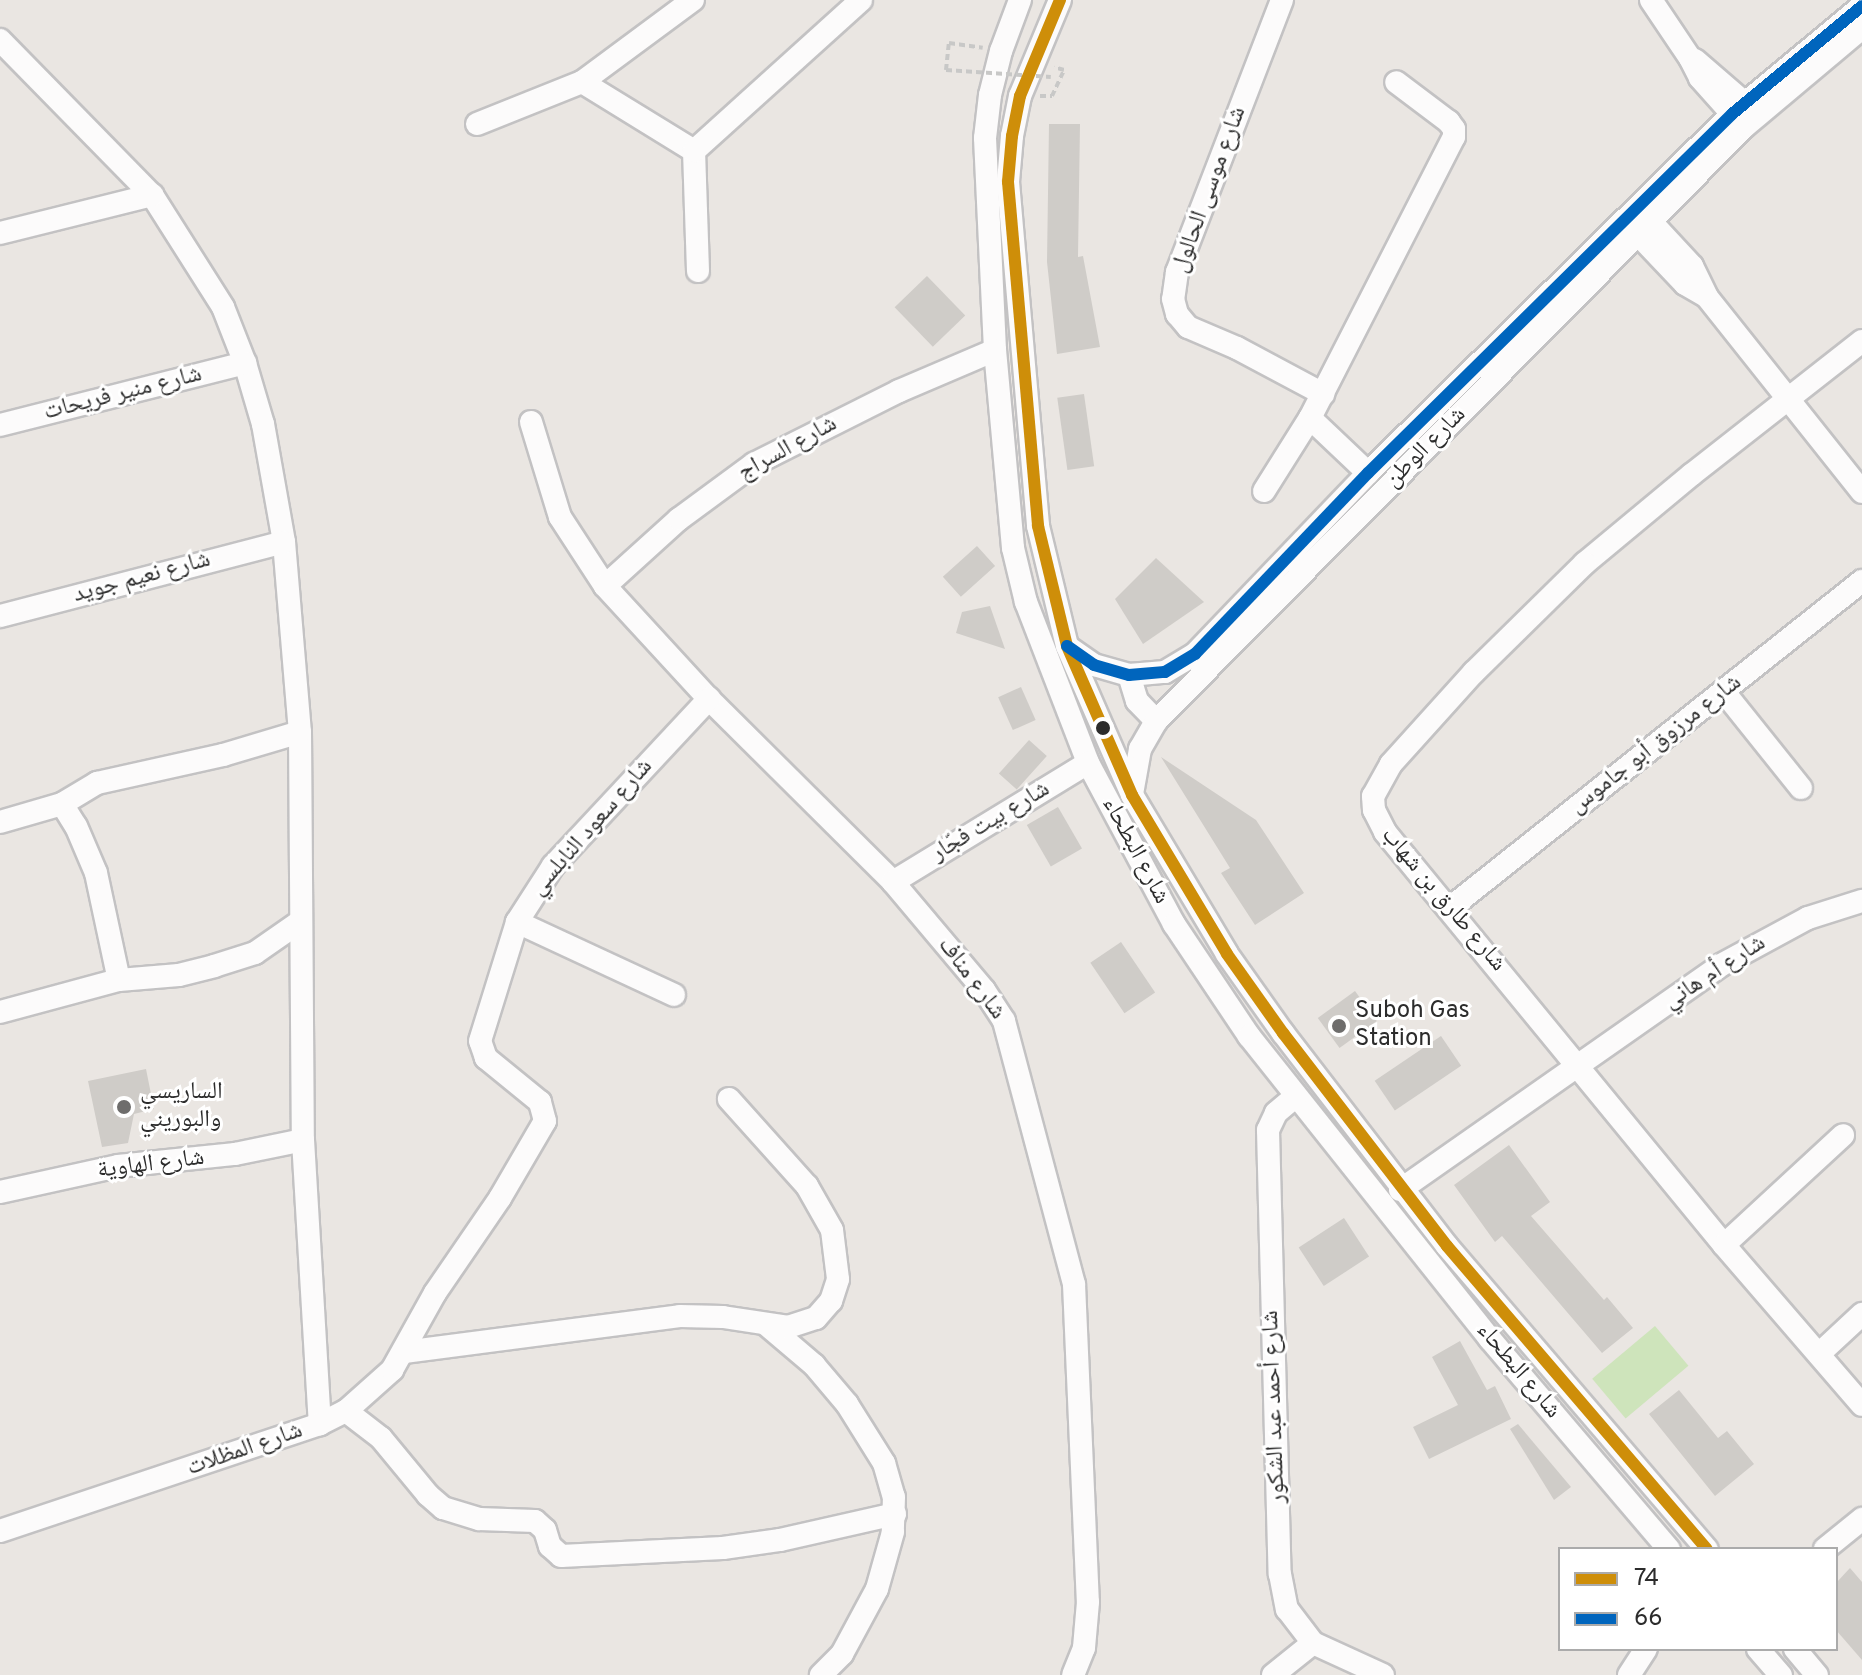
<!DOCTYPE html>
<meta charset="utf-8">
<style>
body{margin:0}
#map{position:relative;width:1862px;height:1675px;overflow:hidden;background:#eae6e2;font-family:Overpass,"Noto Naskh Arabic",sans-serif}
div>[style]{position:absolute}
[style*='--x']{left:calc(var(--x)*1px);top:calc(var(--y)*1px);width:calc(var(--w)*1px);rotate:calc(var(--a)*1deg)}
.green>*{inset:0;background:#cee4bb;transform-origin:0 0}
.building>*{inset:0;background:#cfccc8;transform-origin:0 0}
.path>*{height:4px;margin-top:-2px;transform-origin:0;background:repeating-linear-gradient(90deg,#c8c8c7 0 6px,transparent 0 10px)}
.roads{filter:drop-shadow(2px 0 #c3c2c3) drop-shadow(-2px 0 #c3c2c3) drop-shadow(0 2px #c3c2c3) drop-shadow(0 -2px #c3c2c3)}
.minor>*{height:22px;margin:-11px;padding:0 11px;transform-origin:11px;border-radius:11px;background:#fcfbfb}
.path-bridge>*{height:4px;margin-top:-2px;transform-origin:0;background:repeating-linear-gradient(90deg,#c8c8c7 0 6px,transparent 0 10px)}
.bus-1>*{height:12px;margin:-6px;padding:0 6px;transform-origin:6px;border-radius:6px;background:#ce8e09}
.bus-2>*{height:12px;margin:-6px;padding:0 6px;transform-origin:6px;border-radius:6px;background:#0065bd}
.dots>*{width:22px;height:22px;translate:-50% -50%;box-sizing:border-box;border:4px solid #fff;border-radius:50%}
span{translate:-50% -50%;white-space:nowrap;text-align:center;line-height:1.15;-webkit-text-stroke:6px #fff;paint-order:stroke}
.street-label{font-size:24px;color:#2c2c2c}
.poi-label{font-size:24px;color:#2c2c2c}
.left{translate:0 -50%;text-align:left}
.legend{position:absolute;left:1558px;top:1547px;width:280px;height:104px;box-sizing:border-box;background:#fff;border:2px solid #ababab;margin:0;padding:10px 14px;list-style:none;font-size:24px;color:#2c2c2c}
.legend li{display:flex;align-items:center;gap:16px;height:40px}
.legend b{width:40px;border:2px solid #ababab}
</style>
<div id="map">
<div class="green">
<div style="left:1655px;top:1326px;width:52px;height:82px;rotate:50deg"></div>
</div>
<div class="building">
<div style="clip-path:polygon(1049px 124px,1080px 124px,1078px 257px,1083px 256px,1100px 347px,1057px 354px,1047px 262px)"></div>
<div style="left:927px;top:276px;width:55px;height:45px;rotate:46deg"></div>
<div style="left:1084px;top:394px;width:73px;height:27px;rotate:82deg"></div>
<div style="left:977px;top:546px;width:27px;height:46px;rotate:48deg"></div>
<div style="clip-path:polygon(1156px 558px,1204px 602px,1143px 644px,1115px 599px)"></div>
<div style="clip-path:polygon(990px 606px,1005px 649px,956px 633px,962px 612px)"></div>
<div style="left:1021px;top:687px;width:36px;height:25px;rotate:66deg"></div>
<div style="left:1029px;top:740px;width:24px;height:45px;rotate:42deg"></div>
<div style="clip-path:polygon(1161px 757px,1256px 820px,1304px 893px,1255px 925px,1221px 873px,1230px 868px)"></div>
<div style="left:1058px;top:807px;width:48px;height:36px;rotate:60deg"></div>
<div style="left:1121px;top:942px;width:61px;height:37px;rotate:56deg"></div>
<div style="left:1355px;top:991px;width:37px;height:46px;rotate:54deg"></div>
<div style="left:1441px;top:1036px;width:36px;height:80px;rotate:56deg"></div>
<div style="clip-path:polygon(146px 1069px,154px 1109px,134px 1114px,128px 1143px,102px 1147px,88px 1081px)"></div>
<div style="clip-path:polygon(1509px 1145px,1550px 1202px,1531px 1216px,1604px 1300px,1607px 1297px,1633px 1328px,1602px 1353px,1502px 1236px,1495px 1242px,1454px 1185px)"></div>
<div style="left:1344px;top:1218px;width:46px;height:54px;rotate:57deg"></div>
<div style="clip-path:polygon(1460px 1341px,1487px 1390px,1495px 1386px,1511px 1419px,1429px 1459px,1413px 1427px,1458px 1405px,1432px 1357px)"></div>
<div style="clip-path:polygon(1679px 1390px,1718px 1438px,1727px 1431px,1754px 1464px,1715px 1496px,1649px 1414px)"></div>
<div style="clip-path:polygon(1518px 1424px,1571px 1487px,1554px 1500px,1510px 1429px)"></div>
<div style="clip-path:polygon(1850px 1568px,1862px 1582px,1862px 1660px,1836px 1630px,1836px 1583px)"></div>
</div>
<div class="path">
<div style="--x:946;--y:70;--w:27;--a:-84"></div>
<div style="--x:949;--y:43;--w:34;--a:8"></div>
<div style="--x:1040;--y:96;--w:12;--a:0"></div>
<div style="--x:1052;--y:96;--w:29;--a:-65"></div>
<div style="--x:1064;--y:70;--w:10;--a:-163"></div>
</div>
<div class="roads">
<div class="minor">
<div style="--x:1020;--y:0;--w:54;--a:110.4"></div>
<div style="--x:1001;--y:51;--w:45;--a:104"></div>
<div style="--x:990;--y:95;--w:43;--a:96.6"></div>
<div style="--x:985;--y:138;--w:212;--a:87.3"></div>
<div style="--x:995;--y:350;--w:199;--a:84.8"></div>
<div style="--x:1013;--y:548;--w:56;--a:76.5"></div>
<div style="--x:1026;--y:602;--w:173;--a:68.9"></div>
<div style="--x:1088;--y:763;--w:183;--a:61.9"></div>
<div style="--x:1174;--y:924;--w:135;--a:56.2"></div>
<div style="--x:1249;--y:1036;--w:387;--a:51.5"></div>
<div style="--x:1490;--y:1339;--w:276;--a:49.6"></div>
<div style="--x:1060;--y:0;--w:104;--a:112.6"></div>
<div style="--x:1020;--y:96;--w:41;--a:101.3"></div>
<div style="--x:1012;--y:136;--w:46;--a:95"></div>
<div style="--x:1008;--y:182;--w:345;--a:85"></div>
<div style="--x:1038;--y:526;--w:123;--a:76.4"></div>
<div style="--x:1067;--y:646;--w:163;--a:66.4"></div>
<div style="--x:1132;--y:795;--w:185;--a:59.1"></div>
<div style="--x:1227;--y:954;--w:97;--a:54.7"></div>
<div style="--x:1283;--y:1033;--w:269;--a:52.4"></div>
<div style="--x:1447;--y:1246;--w:399;--a:49.4"></div>
<div style="--x:1282;--y:0;--w:292;--a:111.1"></div>
<div style="--x:1177;--y:272;--w:27;--a:98"></div>
<div style="--x:1173;--y:299;--w:16;--a:75"></div>
<div style="--x:1177;--y:314;--w:17;--a:50"></div>
<div style="--x:1188;--y:327;--w:53;--a:23.2"></div>
<div style="--x:1237;--y:348;--w:98;--a:28.1"></div>
<div style="--x:1651;--y:0;--w:70;--a:56.1"></div>
<div style="--x:1690;--y:58;--w:22;--a:63"></div>
<div style="--x:1700;--y:78;--w:63;--a:48.2"></div>
<div style="--x:0;--y:40;--w:217;--a:45.6"></div>
<div style="--x:152;--y:195;--w:133;--a:57.6"></div>
<div style="--x:223;--y:307;--w:60;--a:68.6"></div>
<div style="--x:245;--y:363;--w:64;--a:73.6"></div>
<div style="--x:263;--y:424;--w:120;--a:79.9"></div>
<div style="--x:284;--y:542;--w:191;--a:85.2"></div>
<div style="--x:300;--y:732;--w:408;--a:89.6"></div>
<div style="--x:303;--y:1140;--w:285;--a:86.6"></div>
<div style="--x:1695;--y:60;--w:78;--a:40.8"></div>
<div style="--x:582;--y:82;--w:132;--a:31.6"></div>
<div style="--x:477;--y:124;--w:113;--a:-21.8"></div>
<div style="--x:582;--y:82;--w:138;--a:-36.5"></div>
<div style="--x:1641;--y:211;--w:75;--a:47.2"></div>
<div style="--x:1692;--y:266;--w:34;--a:64"></div>
<div style="--x:1707;--y:297;--w:249;--a:51.5"></div>
<div style="--x:1629;--y:225;--w:81;--a:46.5"></div>
<div style="--x:1685;--y:284;--w:24;--a:30"></div>
<div style="--x:0;--y:233;--w:157;--a:-14"></div>
<div style="--x:698;--y:271;--w:120;--a:-91.9"></div>
<div style="--x:694;--y:151;--w:225;--a:-42.1"></div>
<div style="--x:1862;--y:341;--w:217;--a:141.9"></div>
<div style="--x:1691;--y:475;--w:138;--a:140.3"></div>
<div style="--x:1585;--y:563;--w:156;--a:135.5"></div>
<div style="--x:1474;--y:672;--w:124;--a:132.1"></div>
<div style="--x:1391;--y:764;--w:37;--a:119"></div>
<div style="--x:1373;--y:796;--w:14;--a:86"></div>
<div style="--x:1374;--y:810;--w:25;--a:63"></div>
<div style="--x:1385;--y:832;--w:534;--a:50.62"></div>
<div style="--x:1724;--y:1245;--w:211;--a:49.2"></div>
<div style="--x:1310;--y:418;--w:80;--a:43.5"></div>
<div style="--x:531;--y:422;--w:99;--a:73"></div>
<div style="--x:560;--y:517;--w:82;--a:56.9"></div>
<div style="--x:605;--y:586;--w:154;--a:47.4"></div>
<div style="--x:709;--y:699;--w:260;--a:44.8"></div>
<div style="--x:893;--y:882;--w:141;--a:49.9"></div>
<div style="--x:984;--y:990;--w:37;--a:57"></div>
<div style="--x:1004;--y:1021;--w:272;--a:75.1"></div>
<div style="--x:1074;--y:1284;--w:318;--a:87.5"></div>
<div style="--x:1088;--y:1602;--w:46;--a:95"></div>
<div style="--x:1084;--y:1648;--w:29;--a:112"></div>
<div style="--x:0;--y:425;--w:253;--a:-14.2"></div>
<div style="--x:1264;--y:491;--w:86;--a:-57.8"></div>
<div style="--x:1310;--y:418;--w:316;--a:-62.9"></div>
<div style="--x:1454;--y:137;--w:8;--a:-90"></div>
<div style="--x:1454;--y:129;--w:9;--a:-126"></div>
<div style="--x:1449;--y:122;--w:66;--a:-143"></div>
<div style="--x:605;--y:586;--w:100;--a:-42.2"></div>
<div style="--x:679;--y:519;--w:93;--a:-36.3"></div>
<div style="--x:754;--y:464;--w:162;--a:-26.7"></div>
<div style="--x:899;--y:391;--w:104;--a:-23.1"></div>
<div style="--x:0;--y:616;--w:293;--a:-14.6"></div>
<div style="--x:1068;--y:647;--w:32;--a:35"></div>
<div style="--x:1094;--y:665;--w:36;--a:16"></div>
<div style="--x:1129;--y:675;--w:36;--a:-5"></div>
<div style="--x:1165;--y:672;--w:35;--a:-31"></div>
<div style="--x:1195;--y:654;--w:250;--a:-46.3"></div>
<div style="--x:1368;--y:473;--w:511;--a:-44.6"></div>
<div style="--x:1732;--y:114;--w:169;--a:-39.7"></div>
<div style="--x:1129;--y:675;--w:27;--a:73"></div>
<div style="--x:1137;--y:701;--w:28;--a:46"></div>
<div style="--x:1724;--y:692;--w:123;--a:51.3"></div>
<div style="--x:1132;--y:794;--w:46;--a:-79.9"></div>
<div style="--x:1140;--y:749;--w:32;--a:-60"></div>
<div style="--x:1156;--y:721;--w:836;--a:-45.29"></div>
<div style="--x:1744;--y:127;--w:154;--a:-40"></div>
<div style="--x:62;--y:804;--w:26;--a:58"></div>
<div style="--x:76;--y:826;--w:51;--a:66.9"></div>
<div style="--x:96;--y:873;--w:109;--a:77.9"></div>
<div style="--x:0;--y:822;--w:65;--a:-16.2"></div>
<div style="--x:62;--y:804;--w:41;--a:-31"></div>
<div style="--x:97;--y:783;--w:129;--a:-12.5"></div>
<div style="--x:223;--y:755;--w:80;--a:-16.6"></div>
<div style="--x:893;--y:882;--w:228;--a:-31.4"></div>
<div style="--x:1450;--y:908;--w:526;--a:-38.44"></div>
<div style="--x:517;--y:922;--w:173;--a:24.9"></div>
<div style="--x:0;--y:1012;--w:123;--a:-15.1"></div>
<div style="--x:119;--y:980;--w:60;--a:-4.8"></div>
<div style="--x:179;--y:975;--w:36;--a:-14"></div>
<div style="--x:214;--y:966;--w:43;--a:-17.6"></div>
<div style="--x:255;--y:953;--w:56;--a:-34.8"></div>
<div style="--x:1296;--y:1096;--w:26;--a:140"></div>
<div style="--x:1276;--y:1113;--w:19;--a:115"></div>
<div style="--x:1268;--y:1130;--w:444;--a:88.5"></div>
<div style="--x:1280;--y:1574;--w:36;--a:79"></div>
<div style="--x:1287;--y:1609;--w:43;--a:52.6"></div>
<div style="--x:1313;--y:1643;--w:77;--a:24.6"></div>
<div style="--x:1400;--y:1190;--w:392;--a:-35"></div>
<div style="--x:1721;--y:965;--w:99;--a:-28.4"></div>
<div style="--x:1808;--y:918;--w:57;--a:-17.5"></div>
<div style="--x:0;--y:1192;--w:121;--a:-12.4"></div>
<div style="--x:118;--y:1166;--w:118;--a:-5.9"></div>
<div style="--x:235;--y:1154;--w:69;--a:-11.6"></div>
<div style="--x:1724;--y:1245;--w:162;--a:-42.7"></div>
<div style="--x:767;--y:1325;--w:62;--a:40.4"></div>
<div style="--x:814;--y:1365;--w:51;--a:49.8"></div>
<div style="--x:847;--y:1404;--w:70;--a:57.9"></div>
<div style="--x:884;--y:1463;--w:35;--a:74"></div>
<div style="--x:894;--y:1497;--w:35;--a:92"></div>
<div style="--x:893;--y:1532;--w:59;--a:105.7"></div>
<div style="--x:877;--y:1589;--w:74;--a:118.3"></div>
<div style="--x:842;--y:1654;--w:30;--a:135"></div>
<div style="--x:404;--y:1352;--w:278;--a:-7.4"></div>
<div style="--x:680;--y:1316;--w:43;--a:1.3"></div>
<div style="--x:723;--y:1317;--w:66;--a:8.7"></div>
<div style="--x:788;--y:1327;--w:29;--a:-18"></div>
<div style="--x:816;--y:1318;--w:23;--a:-49"></div>
<div style="--x:831;--y:1301;--w:23;--a:-72"></div>
<div style="--x:838;--y:1279;--w:49;--a:-97"></div>
<div style="--x:832;--y:1230;--w:51;--a:-119.6"></div>
<div style="--x:807;--y:1186;--w:117;--a:-131.9"></div>
<div style="--x:1819;--y:1354;--w:59;--a:-42.9"></div>
<div style="--x:346;--y:1411;--w:44;--a:37.6"></div>
<div style="--x:381;--y:1438;--w:74;--a:50.5"></div>
<div style="--x:428;--y:1495;--w:20;--a:41"></div>
<div style="--x:443;--y:1508;--w:38;--a:17"></div>
<div style="--x:479;--y:1519;--w:56;--a:2"></div>
<div style="--x:535;--y:1521;--w:13;--a:42"></div>
<div style="--x:545;--y:1530;--w:17;--a:73"></div>
<div style="--x:550;--y:1546;--w:15;--a:42"></div>
<div style="--x:561;--y:1556;--w:162;--a:-2.8"></div>
<div style="--x:723;--y:1548;--w:58;--a:-8"></div>
<div style="--x:780;--y:1540;--w:118;--a:-12.7"></div>
<div style="--x:0;--y:1531;--w:337;--a:-18.5"></div>
<div style="--x:320;--y:1424;--w:29;--a:-27"></div>
<div style="--x:346;--y:1411;--w:62;--a:-41.7"></div>
<div style="--x:392;--y:1370;--w:88;--a:-60.8"></div>
<div style="--x:435;--y:1293;--w:115;--a:-55.6"></div>
<div style="--x:500;--y:1198;--w:89;--a:-59.7"></div>
<div style="--x:545;--y:1121;--w:20;--a:-105"></div>
<div style="--x:540;--y:1102;--w:70;--a:-140.8"></div>
<div style="--x:486;--y:1058;--w:18;--a:-109"></div>
<div style="--x:480;--y:1041;--w:125;--a:-72.7"></div>
<div style="--x:517;--y:922;--w:67;--a:-57.3"></div>
<div style="--x:553;--y:866;--w:229;--a:-47"></div>
<div style="--x:1825;--y:1549;--w:48;--a:-39"></div>
<div style="--x:1758;--y:1649;--w:35;--a:49"></div>
<div style="--x:1795;--y:1649;--w:34;--a:50"></div>
<div style="--x:1273;--y:1675;--w:51;--a:-38.7"></div>
<div style="--x:1629;--y:1675;--w:31;--a:-57"></div>
</div>
</div>
<div class="path-bridge">
<div style="--x:946;--y:70;--w:105;--a:3.8"></div>
</div>
<div class="bus-1">
<div style="--x:1060;--y:0;--w:104;--a:112.6"></div>
<div style="--x:1020;--y:96;--w:41;--a:101.3"></div>
<div style="--x:1012;--y:136;--w:46;--a:95"></div>
<div style="--x:1008;--y:182;--w:345;--a:85"></div>
<div style="--x:1038;--y:526;--w:123;--a:76.4"></div>
<div style="--x:1067;--y:646;--w:163;--a:66.4"></div>
<div style="--x:1132;--y:795;--w:185;--a:59.1"></div>
<div style="--x:1227;--y:954;--w:97;--a:54.7"></div>
<div style="--x:1283;--y:1033;--w:269;--a:52.4"></div>
<div style="--x:1447;--y:1246;--w:399;--a:49.4"></div>
</div>
<div class="bus-2">
<div style="--x:1067;--y:646;--w:33;--a:35"></div>
<div style="--x:1094;--y:665;--w:36;--a:16"></div>
<div style="--x:1129;--y:675;--w:36;--a:-5"></div>
<div style="--x:1165;--y:672;--w:35;--a:-31"></div>
<div style="--x:1195;--y:654;--w:250;--a:-46.3"></div>
<div style="--x:1368;--y:473;--w:511;--a:-44.6"></div>
<div style="--x:1732;--y:114;--w:169;--a:-39.7"></div>
</div>
<div class="dots">
<div style="left:1103px;top:728px;background:#2c2c2c"></div>
<div style="left:1339px;top:1026px;background:#6e6d6c"></div>
<div style="left:124px;top:1107px;background:#6e6d6c"></div>
</div>
<div class="street-label">
<span style="left:1210px;top:190px;rotate:-70deg">شارع موسى الحالول</span>
<span style="left:123px;top:394px;rotate:-14deg">شارع منير فريحات</span>
<span style="left:1426px;top:448px;rotate:-45deg">شارع الوطن</span>
<span style="left:788px;top:449px;rotate:-29deg">شارع السراج</span>
<span style="left:142px;top:578px;rotate:-15deg">شارع نعيم جويد</span>
<span style="left:1656px;top:745px;rotate:-38deg">شارع مرزوق أبو جاموس</span>
<span style="left:991px;top:822px;rotate:-31deg">شارع بيت فجّار</span>
<span style="left:592px;top:828px;rotate:-49deg">شارع سعود النابلسي</span>
<span style="left:1135px;top:851px;rotate:62deg">شارع البطحاء</span>
<span style="left:1443px;top:900px;rotate:50deg">شارع طارق بن شهاب</span>
<span style="left:1715px;top:973px;rotate:-33deg">شارع أم هاني</span>
<span style="left:971px;top:979px;rotate:53deg">شارع مناف</span>
<span style="left:151px;top:1165px;rotate:-7deg">شارع الهاوية</span>
<span style="left:1518px;top:1371px;rotate:50deg">شارع البطحاء</span>
<span style="left:1275px;top:1407px;rotate:-92deg">شارع أحمد عبد الشكور</span>
<span style="left:245px;top:1450px;rotate:-19deg">شارع المظلات</span>
</div>
<div class="poi-label">
<span class="left" style="left:1355px;top:1026px">Suboh Gas<br>Station</span>
<span class="left" style="left:140px;top:1107px">الساريسي<br>والبوريني</span>
</div>
<ul class="legend">
<li><b style="height:10px;background:#ce8e09"></b>74</li>
<li><b style="height:10px;background:#0065bd"></b>66</li>
</ul>
</div>
